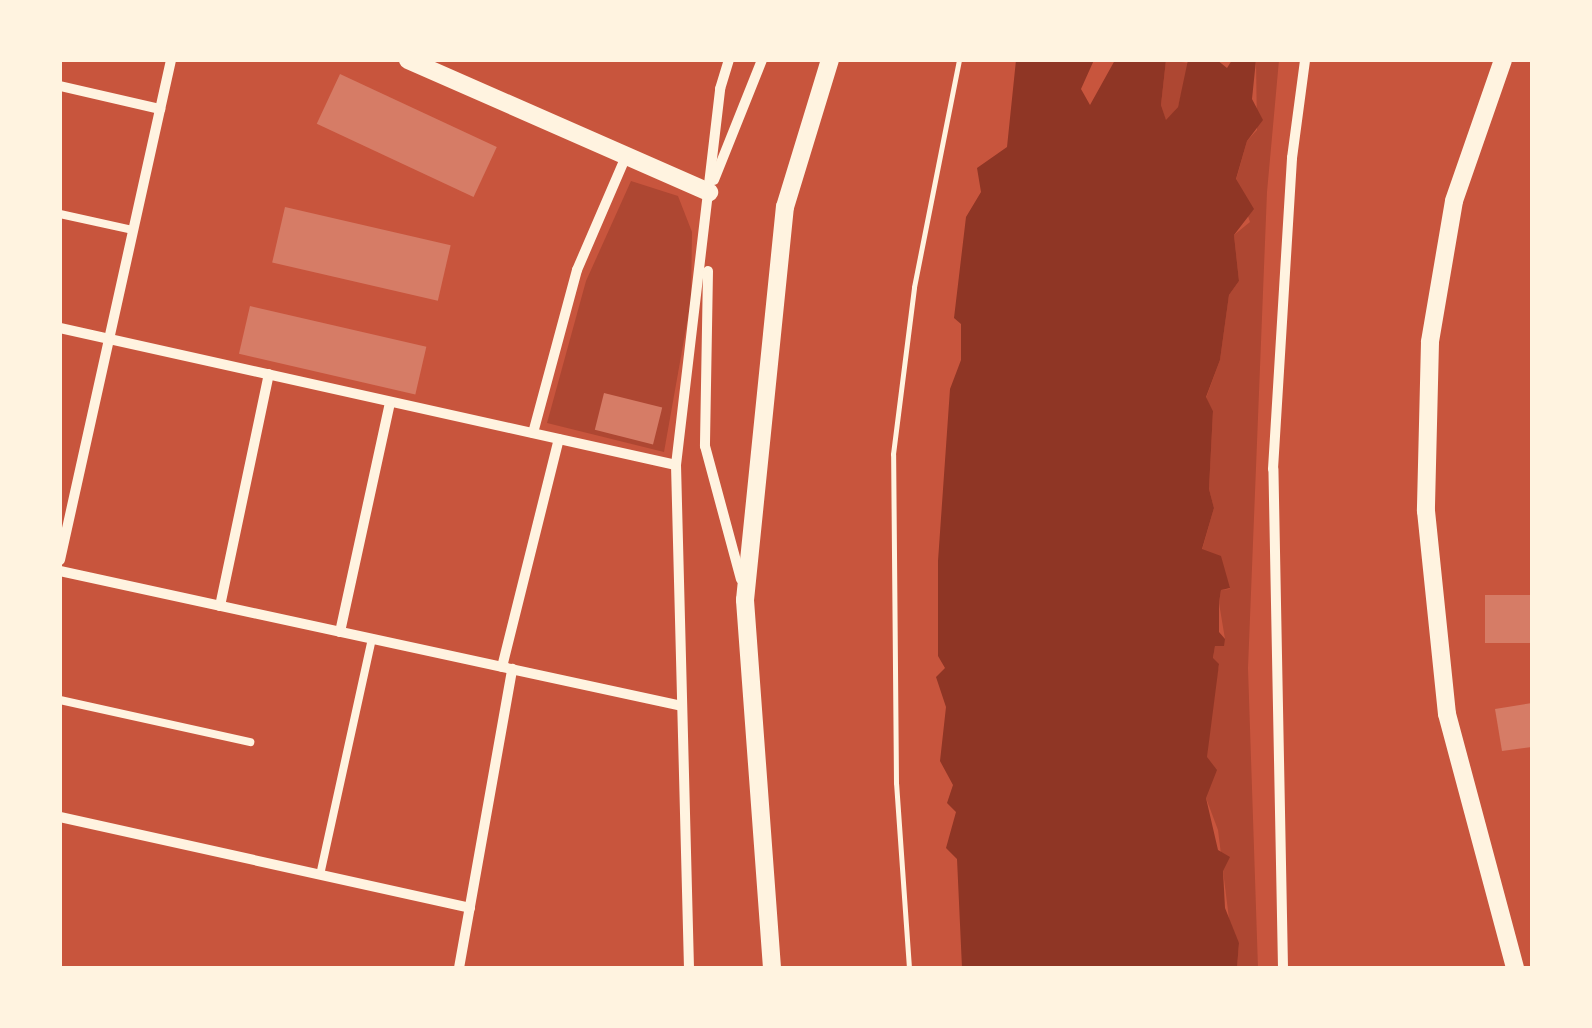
<!DOCTYPE html>
<style>
body{margin:0}
#map{position:relative;width:1592px;height:1028px;overflow:hidden;background:#c8553d;font-family:"Fira Sans",sans-serif}
div>[style]{position:absolute}
[style*='--x']{left:calc(var(--x)*1px);top:calc(var(--y)*1px);width:calc(var(--w)*1px);rotate:calc(var(--a)*1deg)}
.green>*{inset:0;background:#ae4732}
.water>*{inset:0;background:#8f3625}
.building>*{inset:0;background:#d67c66;transform-origin:0 0}
.path>*{height:5px;margin:-2.5px;padding:0 2.5px;transform-origin:2.5px;border-radius:2.5px;background:#fff3e0}
.service>*{height:8px;margin:-4px;padding:0 4px;transform-origin:4px;border-radius:4px;background:#fff3e0}
.minor>*{height:10px;margin:-5px;padding:0 5px;transform-origin:5px;border-radius:5px;background:#fff3e0}
.tertiary>*{height:18px;margin:-9px;padding:0 9px;transform-origin:9px;border-radius:9px;background:#fff3e0}
span{translate:-50% -50%;white-space:nowrap;text-align:center;line-height:1.15;-webkit-text-stroke:8px #fff3e0;paint-order:stroke}
.frame{position:absolute;inset:0;border:62px solid #fff3e0;pointer-events:none}
</style>
<div id="map">
<div class="green">
<div style="clip-path:polygon(1166px 60px,1189px 63px,1178px 107px,1166px 121px,1161px 105px)"></div>
<div style="clip-path:polygon(1256px 60px,1279px 60px,1267px 192px,1248px 668px,1258px 968px,1237px 968px,1239px 943px,1231px 935px,1218px 830px,1206px 798px,1208px 720px,1219px 665px,1213px 659px,1215px 645px,1225px 639px,1219px 603px,1221px 590px,1230px 589px,1202px 550px,1214px 508px,1209px 489px,1213px 411px,1206px 398px,1220px 360px,1229px 295px,1239px 281px,1234px 235px,1250px 222px,1236px 180px,1247px 141px,1257px 130px)"></div>
<div style="clip-path:polygon(631px 181px,678px 196px,692px 232px,691px 300px,664px 452px,547px 423px,586px 281px)"></div>
</div>
<div class="water">
<div style="clip-path:polygon(1016px 60px,1094px 60px,1081px 89px,1090px 105px,1115px 60px,1166px 60px,1161px 105px,1166px 120px,1178px 107px,1188px 60px,1217px 60px,1227px 68px,1232px 60px,1256px 60px,1252px 99px,1263px 120px,1247px 141px,1236px 179px,1254px 209px,1234px 235px,1239px 281px,1229px 295px,1220px 360px,1206px 397px,1213px 411px,1209px 489px,1214px 508px,1202px 549px,1221px 556px,1230px 588px,1221px 590px,1219px 603px,1219px 632px,1225px 639px,1224px 646px,1215px 646px,1213px 658px,1219px 664px,1207px 757px,1217px 770px,1206px 798px,1218px 850px,1230px 857px,1223px 871px,1225px 908px,1239px 943px,1237px 968px,962px 968px,957px 859px,946px 848px,956px 812px,947px 803px,953px 785px,940px 761px,946px 707px,936px 677px,945px 668px,938px 656px,938px 561px,950px 389px,961px 360px,961px 324px,954px 318px,966px 217px,981px 192px,977px 168px,1007px 147px)"></div>
</div>
<div class="building">
<div style="left:340px;top:74px;width:173px;height:55px;rotate:25deg"></div>
<div style="left:285px;top:207px;width:170px;height:57px;rotate:13deg"></div>
<div style="left:250px;top:306px;width:181px;height:49px;rotate:13deg"></div>
<div style="left:604px;top:393px;width:60px;height:38px;rotate:14deg"></div>
<div style="left:1532px;top:595px;width:48px;height:47px;rotate:90deg"></div>
<div style="clip-path:polygon(1532px 703px,1532px 747px,1502px 751px,1495px 709px)"></div>
</div>
<div class="path">
<div style="--x:909;--y:968;--w:185;--a:-94"></div>
<div style="--x:896;--y:783;--w:329;--a:-90.5"></div>
<div style="--x:893;--y:454;--w:168;--a:-82.8"></div>
<div style="--x:914;--y:287;--w:231;--a:-78.8"></div>
</div>
<div class="service">
<div style="--x:60;--y:214;--w:75;--a:12.4"></div>
<div style="--x:60;--y:700;--w:195;--a:12.5"></div>
<div style="--x:320;--y:875;--w:242;--a:-77.6"></div>
</div>
<div class="minor">
<div style="--x:60;--y:86;--w:103;--a:13"></div>
<div style="--x:714;--y:180;--w:129;--a:-68.2"></div>
<div style="--x:708;--y:271;--w:175;--a:91"></div>
<div style="--x:705;--y:446;--w:138;--a:74.9"></div>
<div style="--x:60;--y:328;--w:631;--a:12.54"></div>
<div style="--x:533;--y:433;--w:169;--a:-74.9"></div>
<div style="--x:577;--y:270;--w:124;--a:-66.7"></div>
<div style="--x:60;--y:560;--w:512;--a:-77.48"></div>
<div style="--x:60;--y:571;--w:636;--a:12.25"></div>
<div style="--x:220;--y:606;--w:237;--a:-78.1"></div>
<div style="--x:340;--y:632;--w:235;--a:-77.7"></div>
<div style="--x:502;--y:667;--w:235;--a:-76"></div>
<div style="--x:60;--y:817;--w:420;--a:12.5"></div>
<div style="--x:459;--y:968;--w:304;--a:-79.9"></div>
<div style="--x:689;--y:968;--w:503;--a:-91.48"></div>
<div style="--x:676;--y:465;--w:379;--a:-83.3"></div>
<div style="--x:720;--y:89;--w:30;--a:-73"></div>
<div style="--x:1283;--y:968;--w:499;--a:-91.1"></div>
<div style="--x:1273;--y:469;--w:312;--a:-86.5"></div>
<div style="--x:1292;--y:158;--w:99;--a:-82.4"></div>
</div>
<div class="tertiary">
<div style="--x:408;--y:60;--w:329;--a:23.7"></div>
<div style="--x:1503;--y:60;--w:149;--a:109.2"></div>
<div style="--x:1454;--y:201;--w:143;--a:99.7"></div>
<div style="--x:1430;--y:342;--w:169;--a:91.4"></div>
<div style="--x:1426;--y:511;--w:204;--a:84.1"></div>
<div style="--x:1447;--y:714;--w:263;--a:75"></div>
<div style="--x:772;--y:968;--w:369;--a:-94.2"></div>
<div style="--x:745;--y:600;--w:395;--a:-84.2"></div>
<div style="--x:785;--y:207;--w:154;--a:-73"></div>
</div>
<div class="frame"></div>
</div>
